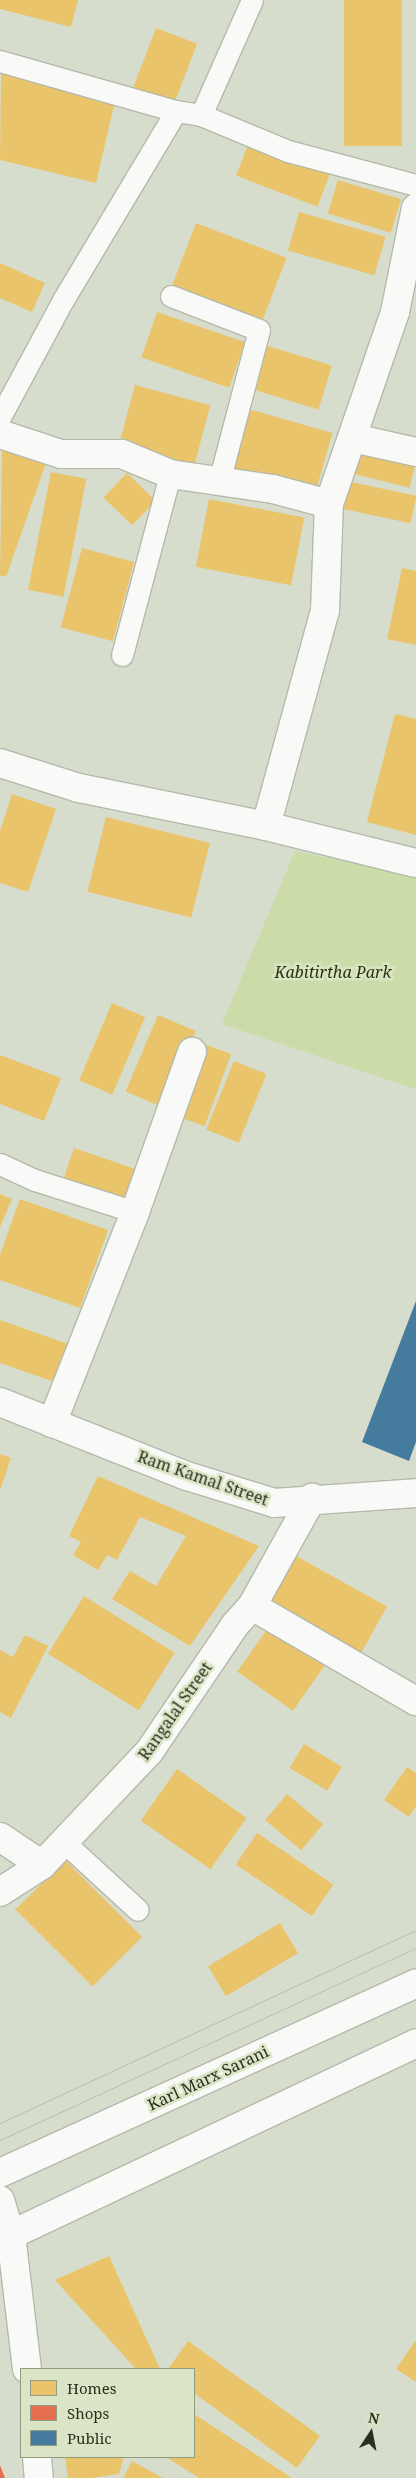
<!DOCTYPE html>
<style>
body{margin:0}
#map{position:relative;width:416px;height:2478px;overflow:hidden;background:#d7ddcc;font-family:"Noto Serif",serif}
div>[style]{position:absolute}
[style*='--x']{left:calc(var(--x)*1px);top:calc(var(--y)*1px);width:calc(var(--w)*1px);rotate:calc(var(--a)*1deg)}
.green>*{inset:0;background:#cbdca9}
.homes>*{inset:0;background:#e9c46a;transform-origin:0 0}
.shops>*{inset:0;background:#e76f51}
.public>*{inset:0;background:#457b9d}
.roads{filter:drop-shadow(1px 0 #b4b9ab) drop-shadow(-1px 0 #b4b9ab) drop-shadow(0 1px #b4b9ab) drop-shadow(0 -1px #b4b9ab)}
.lane>*{height:21px;margin:-10.5px;padding:0 10.5px;transform-origin:10.5px;border-radius:10.5px;background:#f9faf7}
.street>*{height:28px;margin:-14px;padding:0 14px;transform-origin:14px;border-radius:14px;background:#f9faf7}
.secondary>*{height:28px;margin:-14px;padding:0 14px;transform-origin:14px;border-radius:14px;background:#f9faf7}
.tram>*{height:1px;margin:-0.5px;padding:0 0.5px;transform-origin:0.5px;border-radius:0.5px;background:#bcbeb8}
span{translate:-50% -50%;white-space:nowrap;text-align:center;line-height:1.15;-webkit-text-stroke:5px #d9e5c4;paint-order:stroke}
.park-label{font-size:16px;color:#2a340f;font-style:italic}
.street-label{font-size:16px;color:#2b2f22}
.legend{position:absolute;left:20px;top:2368px;width:175px;height:90px;box-sizing:border-box;background:#d9e5c4;border:1px solid #939c83;margin:0;padding:6px 9px;list-style:none;font-size:15px;color:#2b2f22}
.legend li{display:flex;align-items:center;gap:10px;height:25px}
.legend b{width:25px;border:1px solid #939c83}
.north{position:absolute;left:346px;top:2408px;width:50px;height:50px;-webkit-text-stroke:4px #d9e5c4;paint-order:stroke;rotate:11deg;font-size:14px;font-weight:700;line-height:20px;text-align:center;color:#2b2f22}
.north::after{content:'';display:block;margin:auto;width:18px;height:22px;background:#2b2f22;clip-path:polygon(50% 0,100% 100%,50% 72%,0 100%)}
</style>
<div id="map">
<div class="green">
<div style="clip-path:polygon(295px 851px,416px 876px,416px 1089px,222px 1024px)"></div>
</div>
<div class="homes">
<div style="clip-path:polygon(0 0,78px 0,71px 27px,0 9px)"></div>
<div style="left:344px;top:0;width:58px;height:146px"></div>
<div style="left:156px;top:28px;width:44px;height:63px;rotate:21deg"></div>
<div style="clip-path:polygon(1px 74px,115px 101px,96px 183px,0 160px)"></div>
<div style="left:249px;top:142px;width:87px;height:36px;rotate:21deg"></div>
<div style="left:338px;top:180px;width:66px;height:35px;rotate:17deg"></div>
<div style="left:299px;top:212px;width:90px;height:40px;rotate:16deg"></div>
<div style="left:196px;top:223px;width:97px;height:70px;rotate:21deg"></div>
<div style="clip-path:polygon(0 263px,45px 283px,32px 312px,0 298px)"></div>
<div style="left:157px;top:312px;width:93px;height:48px;rotate:19deg"></div>
<div style="left:265px;top:345px;width:70px;height:46px;rotate:17deg"></div>
<div style="left:135px;top:385px;width:78px;height:66px;rotate:15deg"></div>
<div style="left:245px;top:408px;width:91px;height:61px;rotate:16deg"></div>
<div style="left:354px;top:446px;width:64px;height:27px;rotate:14deg"></div>
<div style="clip-path:polygon(2px 448px,46px 463px,6px 577px,0 575px)"></div>
<div style="left:51px;top:472px;width:36px;height:120px;rotate:11deg"></div>
<div style="left:127px;top:473px;width:40px;height:34px;rotate:44deg"></div>
<div style="left:342px;top:480px;width:76px;height:28px;rotate:12deg"></div>
<div style="left:209px;top:499px;width:97px;height:69px;rotate:11deg"></div>
<div style="left:82px;top:548px;width:54px;height:82px;rotate:15deg"></div>
<div style="clip-path:polygon(402px 568px,416px 571px,416px 645px,387px 639px)"></div>
<div style="clip-path:polygon(395px 714px,416px 719px,416px 835px,367px 822px)"></div>
<div style="clip-path:polygon(12px 794px,56px 809px,28px 892px,0 883px,0 831px)"></div>
<div style="left:106px;top:817px;width:107px;height:77px;rotate:14deg"></div>
<div style="left:112px;top:1003px;width:36px;height:84px;rotate:23deg"></div>
<div style="left:158px;top:1015px;width:41px;height:83px;rotate:23deg"></div>
<div style="left:201px;top:1043px;width:32px;height:77px;rotate:20deg"></div>
<div style="clip-path:polygon(0 1055px,61px 1078px,44px 1121px,0 1104px)"></div>
<div style="left:234px;top:1061px;width:35px;height:74px;rotate:22deg"></div>
<div style="left:74px;top:1148px;width:70px;height:34px;rotate:19deg"></div>
<div style="clip-path:polygon(0 1194px,12px 1199px,0 1227px)"></div>
<div style="clip-path:polygon(20px 1199px,108px 1230px,80px 1308px,0 1280px,0 1255px)"></div>
<div style="clip-path:polygon(0 1320px,68px 1344px,55px 1382px,0 1363px)"></div>
<div style="clip-path:polygon(0 1454px,11px 1458px,0 1490px)"></div>
<div style="clip-path:polygon(98px 1476px,259px 1546px,190px 1646px,112px 1599px,130px 1571px,156px 1586px,186px 1536px,140px 1517px,117px 1560px,107px 1555px,98px 1570px,73px 1555px,81px 1542px,69px 1536px)"></div>
<div style="left:296px;top:1556px;width:104px;height:59px;rotate:29deg"></div>
<div style="left:84px;top:1596px;width:107px;height:68px;rotate:32deg"></div>
<div style="left:270px;top:1625px;width:68px;height:57px;rotate:35deg"></div>
<div style="clip-path:polygon(25px 1635px,48px 1646px,11px 1718px,0 1712px,0 1650px,13px 1657px)"></div>
<div style="left:304px;top:1744px;width:44px;height:28px;rotate:31deg"></div>
<div style="clip-path:polygon(407px 1767px,416px 1773px,416px 1806px,409px 1817px,384px 1800px)"></div>
<div style="left:177px;top:1769px;width:85px;height:63px;rotate:35deg"></div>
<div style="left:287px;top:1794px;width:47px;height:34px;rotate:40deg"></div>
<div style="left:257px;top:1833px;width:92px;height:38px;rotate:34deg"></div>
<div style="left:65px;top:1860px;width:109px;height:70px;rotate:45deg"></div>
<div style="left:280px;top:1923px;width:35px;height:84px;rotate:59deg"></div>
<div style="clip-path:polygon(109px 2256px,160px 2369px,136px 2369px,55px 2280px)"></div>
<div style="clip-path:polygon(416px 2340px,416px 2382px,396px 2369px)"></div>
<div style="clip-path:polygon(188px 2341px,320px 2436px,297px 2468px,194px 2393px,194px 2369px,168px 2369px)"></div>
<div style="clip-path:polygon(194px 2414px,292px 2478px,199px 2478px,166px 2457px,194px 2457px)"></div>
<div style="clip-path:polygon(65px 2457px,124px 2457px,119px 2474px,92px 2478px,68px 2478px)"></div>
<div style="clip-path:polygon(132px 2461px,163px 2478px,123px 2478px)"></div>
</div>
<div class="shops">
<div style="clip-path:polygon(0 2465px,5px 2478px,0 2478px)"></div>
</div>
<div class="public">
<div style="clip-path:polygon(416px 1301px,416px 1442px,409px 1461px,362px 1442px)"></div>
</div>
<div class="roads">
<div class="lane">
<div style="--x:0;--y:61;--w:183;--a:15.9"></div>
<div style="--x:201;--y:115;--w:94;--a:22.5"></div>
<div style="--x:288;--y:151;--w:132;--a:14.9"></div>
<div style="--x:171;--y:296;--w:94;--a:21.1"></div>
<div style="--x:259;--y:330;--w:156;--a:104.8"></div>
<div style="--x:0;--y:417;--w:133;--a:-61.7"></div>
<div style="--x:63;--y:300;--w:220;--a:-59.1"></div>
<div style="--x:176;--y:111;--w:25;--a:9"></div>
<div style="--x:201;--y:115;--w:126;--a:-66.1"></div>
<div style="--x:122;--y:655;--w:187;--a:-75.1"></div>
<div style="--x:0;--y:1164;--w:38;--a:25"></div>
<div style="--x:35;--y:1180;--w:105;--a:17.7"></div>
<div style="--x:64;--y:1842;--w:100;--a:42.6"></div>
</div>
<div class="street">
<div style="--x:0;--y:434;--w:64;--a:18.2"></div>
<div style="--x:61;--y:454;--w:61;--a:0"></div>
<div style="--x:122;--y:454;--w:52;--a:22.6"></div>
<div style="--x:170;--y:474;--w:104;--a:8.3"></div>
<div style="--x:273;--y:489;--w:58;--a:15"></div>
<div style="--x:329;--y:504;--w:203;--a:-71"></div>
<div style="--x:395;--y:312;--w:106;--a:-78.6"></div>
<div style="--x:353;--y:438;--w:65;--a:12.5"></div>
<div style="--x:0;--y:763;--w:83;--a:17.6"></div>
<div style="--x:79;--y:788;--w:191;--a:11.5"></div>
<div style="--x:266;--y:826;--w:154;--a:13.9"></div>
<div style="--x:266;--y:826;--w:223;--a:-74.7"></div>
<div style="--x:325;--y:611;--w:107;--a:-87.9"></div>
<div style="--x:0;--y:1402;--w:201;--a:21.6"></div>
<div style="--x:187;--y:1476;--w:91;--a:17.2"></div>
<div style="--x:274;--y:1503;--w:142;--a:-4"></div>
<div style="--x:52;--y:1423;--w:227;--a:-68.5"></div>
<div style="--x:135;--y:1212;--w:170;--a:-70.4"></div>
<div style="--x:252;--y:1606;--w:190;--a:30.1"></div>
<div style="--x:0;--y:1837;--w:50;--a:33.7"></div>
<div style="--x:0;--y:1892;--w:50;--a:-32.7"></div>
<div style="--x:42;--y:1865;--w:156;--a:-46.6"></div>
<div style="--x:149;--y:1752;--w:153;--a:-55.9"></div>
<div style="--x:235;--y:1625;--w:25;--a:-48"></div>
<div style="--x:252;--y:1606;--w:124;--a:-60.9"></div>
<div style="--x:0;--y:2200;--w:37;--a:73"></div>
<div style="--x:11;--y:2235;--w:135;--a:83.2"></div>
<div style="--x:37;--y:2457;--w:21;--a:85"></div>
</div>
<div class="secondary">
<div style="--x:0;--y:2173;--w:457;--a:-24.5"></div>
<div style="--x:0;--y:2240;--w:460;--a:-25.3"></div>
</div>
</div>
<div class="tram">
<div style="--x:0;--y:2123;--w:459;--a:-24.9"></div>
<div style="--x:0;--y:2140;--w:458;--a:-24.8"></div>
</div>
<div class="park-label">
<span style="left:333px;top:972px">Kabitirtha Park</span>
</div>
<div class="street-label">
<span style="left:203px;top:1478px;rotate:19deg">Ram Kamal Street</span>
<span style="left:175px;top:1711px;rotate:-55deg">Rangalal Street</span>
<span style="left:208px;top:2078px;rotate:-25deg">Karl Marx Sarani</span>
</div>
<ul class="legend">
<li><b style="height:14px;background:#e9c46a"></b>Homes</li>
<li><b style="height:14px;background:#e76f51"></b>Shops</li>
<li><b style="height:14px;background:#457b9d"></b>Public</li>
</ul>
<div class="north">N</div>
</div>
